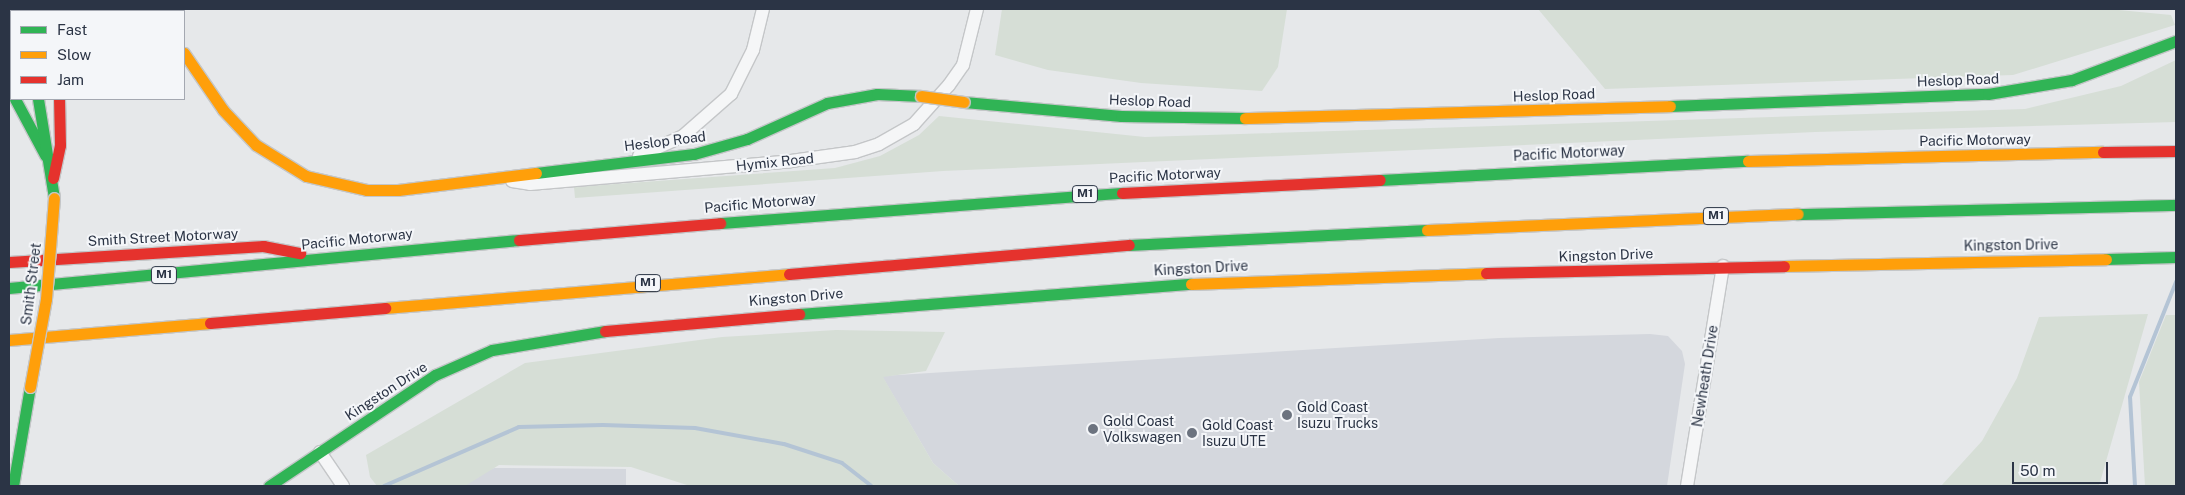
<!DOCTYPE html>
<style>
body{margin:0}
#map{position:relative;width:2185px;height:495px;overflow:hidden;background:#e6e8ea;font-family:"Public Sans",sans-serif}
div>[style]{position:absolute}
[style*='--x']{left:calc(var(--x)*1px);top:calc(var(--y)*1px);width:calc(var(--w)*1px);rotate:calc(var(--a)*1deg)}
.built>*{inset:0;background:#d4d7dd}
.green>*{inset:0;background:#d6ded6}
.stream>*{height:4px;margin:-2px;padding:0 2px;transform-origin:2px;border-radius:2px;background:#b4c4d5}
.roads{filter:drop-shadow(1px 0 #c4c6c8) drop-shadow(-1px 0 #c4c6c8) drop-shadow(0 1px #c4c6c8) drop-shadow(0 -1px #c4c6c8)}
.street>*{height:12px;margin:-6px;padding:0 6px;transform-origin:6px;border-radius:6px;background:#f5f6f7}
.fast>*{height:11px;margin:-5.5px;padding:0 5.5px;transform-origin:5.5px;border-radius:5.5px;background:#30b455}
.slow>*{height:11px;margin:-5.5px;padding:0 5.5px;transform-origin:5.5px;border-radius:5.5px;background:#ff9f0a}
.jam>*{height:11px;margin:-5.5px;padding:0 5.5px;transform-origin:5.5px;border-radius:5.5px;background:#e5322d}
.bridges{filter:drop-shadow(1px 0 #c4c6c8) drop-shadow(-1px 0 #c4c6c8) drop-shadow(0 1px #c4c6c8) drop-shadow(0 -1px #c4c6c8)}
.slow-bridge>*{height:11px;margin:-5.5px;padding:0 5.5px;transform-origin:5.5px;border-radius:5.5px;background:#ff9f0a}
.dots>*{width:14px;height:14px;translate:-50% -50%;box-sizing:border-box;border:2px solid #f4f6f9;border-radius:50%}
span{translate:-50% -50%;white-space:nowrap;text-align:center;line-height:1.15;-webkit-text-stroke:4px #f4f6f9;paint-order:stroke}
.shield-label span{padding:1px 4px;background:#f4f6f9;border:1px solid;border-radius:4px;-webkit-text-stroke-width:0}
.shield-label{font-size:12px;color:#2b3445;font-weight:700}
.street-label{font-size:14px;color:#2b3445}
.poi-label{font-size:14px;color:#2b3445}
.left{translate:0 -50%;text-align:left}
.frame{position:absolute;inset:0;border:10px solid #2b3445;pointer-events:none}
.legend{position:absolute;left:10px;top:10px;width:175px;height:90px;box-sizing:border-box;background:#f4f6f9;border:1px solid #a4a8b1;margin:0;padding:6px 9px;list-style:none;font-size:15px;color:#2b3445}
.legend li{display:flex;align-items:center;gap:10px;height:25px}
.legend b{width:25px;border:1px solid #a4a8b1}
.scale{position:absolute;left:2012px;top:462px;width:96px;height:22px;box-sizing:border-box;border:2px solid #2b3445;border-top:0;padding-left:6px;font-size:15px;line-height:18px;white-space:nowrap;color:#2b3445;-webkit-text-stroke:4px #f4f6f9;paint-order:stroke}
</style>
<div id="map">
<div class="built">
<div style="clip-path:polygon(1650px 334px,1668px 336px,1682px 351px,1685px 364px,1667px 486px,959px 486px,933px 463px,882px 376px,1499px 338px)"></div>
<div style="clip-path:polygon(494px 468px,626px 469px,626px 486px,455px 486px)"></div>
</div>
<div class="green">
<div style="clip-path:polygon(1002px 9px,1287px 9px,1278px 67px,1262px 91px,1141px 83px,1048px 70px,995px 55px)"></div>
<div style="clip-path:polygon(1538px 9px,2108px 9px,2171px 15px,2175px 25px,2013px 75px,1605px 89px)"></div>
<div style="clip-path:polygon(2176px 60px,2176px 122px,1815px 132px,943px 171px,575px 198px,574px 187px,835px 168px,880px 156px,919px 135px,939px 116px,1145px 137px,2025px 109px,2121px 86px)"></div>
<div style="clip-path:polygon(2148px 314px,2099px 486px,1941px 486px,1982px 441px,2017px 378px,2039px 317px)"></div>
<div style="clip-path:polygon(2166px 315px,2176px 315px,2176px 486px,2145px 486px,2139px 382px)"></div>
<div style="clip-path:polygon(836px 330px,945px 332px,926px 371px,883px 377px,933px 463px,959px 486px,690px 486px,631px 467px,499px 465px,465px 486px,377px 486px,370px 477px,366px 455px,525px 363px,722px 337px)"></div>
</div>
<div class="stream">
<div style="--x:384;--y:486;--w:147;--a:-23.6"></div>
<div style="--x:519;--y:427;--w:84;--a:-1.4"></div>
<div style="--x:603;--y:425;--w:92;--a:1.9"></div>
<div style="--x:695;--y:428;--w:90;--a:10.2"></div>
<div style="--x:784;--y:444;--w:61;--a:18.1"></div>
<div style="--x:842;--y:463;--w:37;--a:38"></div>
<div style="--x:2135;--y:486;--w:89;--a:-93.2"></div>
<div style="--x:2130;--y:397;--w:124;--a:-68.2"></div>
</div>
<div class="roads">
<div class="street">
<div style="--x:639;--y:156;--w:48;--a:-24.4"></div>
<div style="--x:683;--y:136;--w:64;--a:-41.2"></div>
<div style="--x:731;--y:94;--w:49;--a:-63.4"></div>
<div style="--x:753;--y:50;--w:42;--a:-76.3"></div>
<div style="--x:512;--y:181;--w:18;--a:9"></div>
<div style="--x:530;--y:184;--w:262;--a:-5"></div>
<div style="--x:791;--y:161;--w:65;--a:-8"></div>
<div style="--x:855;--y:152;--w:25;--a:-18"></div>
<div style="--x:879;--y:144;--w:40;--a:-29.7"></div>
<div style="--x:914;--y:124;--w:52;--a:-48.1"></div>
<div style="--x:949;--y:85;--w:24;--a:-55"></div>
<div style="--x:963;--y:65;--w:58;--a:-76"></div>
<div style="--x:320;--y:452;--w:41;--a:55.9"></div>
<div style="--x:1687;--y:486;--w:223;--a:-80.7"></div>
</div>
<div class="fast">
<div style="--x:70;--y:11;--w:4;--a:-34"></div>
<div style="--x:15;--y:99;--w:64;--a:61.8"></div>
<div style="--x:38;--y:99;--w:100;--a:80.8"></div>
<div style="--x:964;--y:102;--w:158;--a:5.1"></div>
<div style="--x:1121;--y:116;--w:124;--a:0.9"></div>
<div style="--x:1670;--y:106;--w:318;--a:-2.2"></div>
<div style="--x:1988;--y:94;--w:85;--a:-9.5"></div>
<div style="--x:2072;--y:80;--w:111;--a:-20.6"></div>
<div style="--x:536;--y:173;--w:159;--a:-6.9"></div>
<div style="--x:694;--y:154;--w:55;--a:-15.8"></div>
<div style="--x:747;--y:139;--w:88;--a:-24.2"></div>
<div style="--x:827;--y:103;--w:51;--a:-10.2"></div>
<div style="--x:877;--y:94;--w:44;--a:2.6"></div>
<div style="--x:1380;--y:180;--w:368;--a:-3"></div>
<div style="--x:1798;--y:214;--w:378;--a:-1.4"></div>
<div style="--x:720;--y:223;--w:403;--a:-4.3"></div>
<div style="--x:1129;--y:245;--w:298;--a:-2.9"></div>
<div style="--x:2106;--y:259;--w:70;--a:-1.6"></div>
<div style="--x:9;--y:288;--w:512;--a:-5.38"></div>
<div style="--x:799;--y:314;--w:393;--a:-4.4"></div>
<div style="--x:13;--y:486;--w:100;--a:-80.3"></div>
<div style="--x:269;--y:486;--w:200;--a:-33.8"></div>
<div style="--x:435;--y:375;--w:62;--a:-23.7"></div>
<div style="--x:492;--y:350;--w:115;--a:-9.5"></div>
</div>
<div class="slow">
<div style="--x:28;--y:9;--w:2;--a:90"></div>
<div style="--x:53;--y:9;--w:2;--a:90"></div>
<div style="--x:140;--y:9;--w:4;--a:34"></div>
<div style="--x:184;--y:53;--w:69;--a:55.6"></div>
<div style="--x:223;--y:110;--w:48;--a:46.7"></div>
<div style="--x:256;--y:145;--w:59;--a:31.8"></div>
<div style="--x:306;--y:176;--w:63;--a:12.9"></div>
<div style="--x:367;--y:190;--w:31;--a:0"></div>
<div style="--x:398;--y:190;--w:139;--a:-7"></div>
<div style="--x:1245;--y:118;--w:425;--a:-1.6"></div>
<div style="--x:1748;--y:161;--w:355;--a:-1.5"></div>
<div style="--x:1427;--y:230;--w:371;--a:-2.5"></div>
<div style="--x:1784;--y:266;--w:322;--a:-1.2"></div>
<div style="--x:1191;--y:284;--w:295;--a:-2.1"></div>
<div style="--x:385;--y:308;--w:405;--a:-4.8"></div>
<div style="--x:9;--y:340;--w:202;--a:-4.8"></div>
</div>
<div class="jam">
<div style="--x:158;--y:9;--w:3;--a:45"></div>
<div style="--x:2103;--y:152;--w:73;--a:-0.8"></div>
<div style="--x:53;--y:178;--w:34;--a:-78"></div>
<div style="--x:60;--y:145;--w:46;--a:-91.2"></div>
<div style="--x:1122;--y:193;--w:258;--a:-2.9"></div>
<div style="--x:519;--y:240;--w:202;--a:-4.8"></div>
<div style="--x:9;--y:262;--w:255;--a:-3.6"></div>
<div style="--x:263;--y:246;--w:38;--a:11"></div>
<div style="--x:1486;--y:273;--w:298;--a:-1.3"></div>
<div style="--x:789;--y:274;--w:341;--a:-4.9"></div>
<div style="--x:210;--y:323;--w:176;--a:-4.9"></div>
<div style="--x:605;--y:331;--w:195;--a:-5"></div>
</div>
</div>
<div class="bridges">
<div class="slow-bridge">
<div style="--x:921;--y:96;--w:43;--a:7.9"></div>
<div style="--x:30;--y:387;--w:89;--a:-79.7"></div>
<div style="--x:46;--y:299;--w:101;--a:-85.5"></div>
</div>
</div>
<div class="dots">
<div style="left:1287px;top:415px;background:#6c737f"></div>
<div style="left:1093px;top:429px;background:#6c737f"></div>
<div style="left:1192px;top:433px;background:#6c737f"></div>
</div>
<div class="shield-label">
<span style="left:1085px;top:194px">M1</span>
<span style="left:1716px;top:216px">M1</span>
<span style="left:164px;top:275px">M1</span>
<span style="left:648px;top:283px">M1</span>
</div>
<div class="street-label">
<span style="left:1958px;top:80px;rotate:-2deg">Heslop Road</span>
<span style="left:1554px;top:95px;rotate:-2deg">Heslop Road</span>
<span style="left:1150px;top:101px;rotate:2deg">Heslop Road</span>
<span style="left:1975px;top:140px;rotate:-1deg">Pacific Motorway</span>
<span style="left:665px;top:141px;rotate:-7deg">Heslop Road</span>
<span style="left:1569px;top:153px;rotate:-3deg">Pacific Motorway</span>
<span style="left:775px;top:162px;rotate:-6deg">Hymix Road</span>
<span style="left:1165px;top:175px;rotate:-3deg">Pacific Motorway</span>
<span style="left:760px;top:203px;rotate:-5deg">Pacific Motorway</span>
<span style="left:163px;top:237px;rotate:-3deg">Smith Street Motorway</span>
<span style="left:357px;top:239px;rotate:-6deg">Pacific Motorway</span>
<span style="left:2011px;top:245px;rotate:-1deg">Kingston Drive</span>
<span style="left:1606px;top:255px;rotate:-2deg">Kingston Drive</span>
<span style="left:1201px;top:268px;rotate:-3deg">Kingston Drive</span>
<span style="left:31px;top:284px;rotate:-83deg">Smith Street</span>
<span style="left:796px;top:297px;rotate:-5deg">Kingston Drive</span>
<span style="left:1705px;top:376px;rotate:-81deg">Newheath Drive</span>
<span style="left:386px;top:391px;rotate:-33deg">Kingston Drive</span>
</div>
<div class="poi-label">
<span class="left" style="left:1297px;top:415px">Gold Coast<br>Isuzu Trucks</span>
<span class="left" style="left:1103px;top:429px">Gold Coast<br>Volkswagen</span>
<span class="left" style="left:1202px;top:433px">Gold Coast<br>Isuzu UTE</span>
</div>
<div class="frame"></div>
<ul class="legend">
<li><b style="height:6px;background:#30b455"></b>Fast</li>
<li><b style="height:6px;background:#ff9f0a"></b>Slow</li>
<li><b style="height:6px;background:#e5322d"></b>Jam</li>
</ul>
<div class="scale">50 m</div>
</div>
